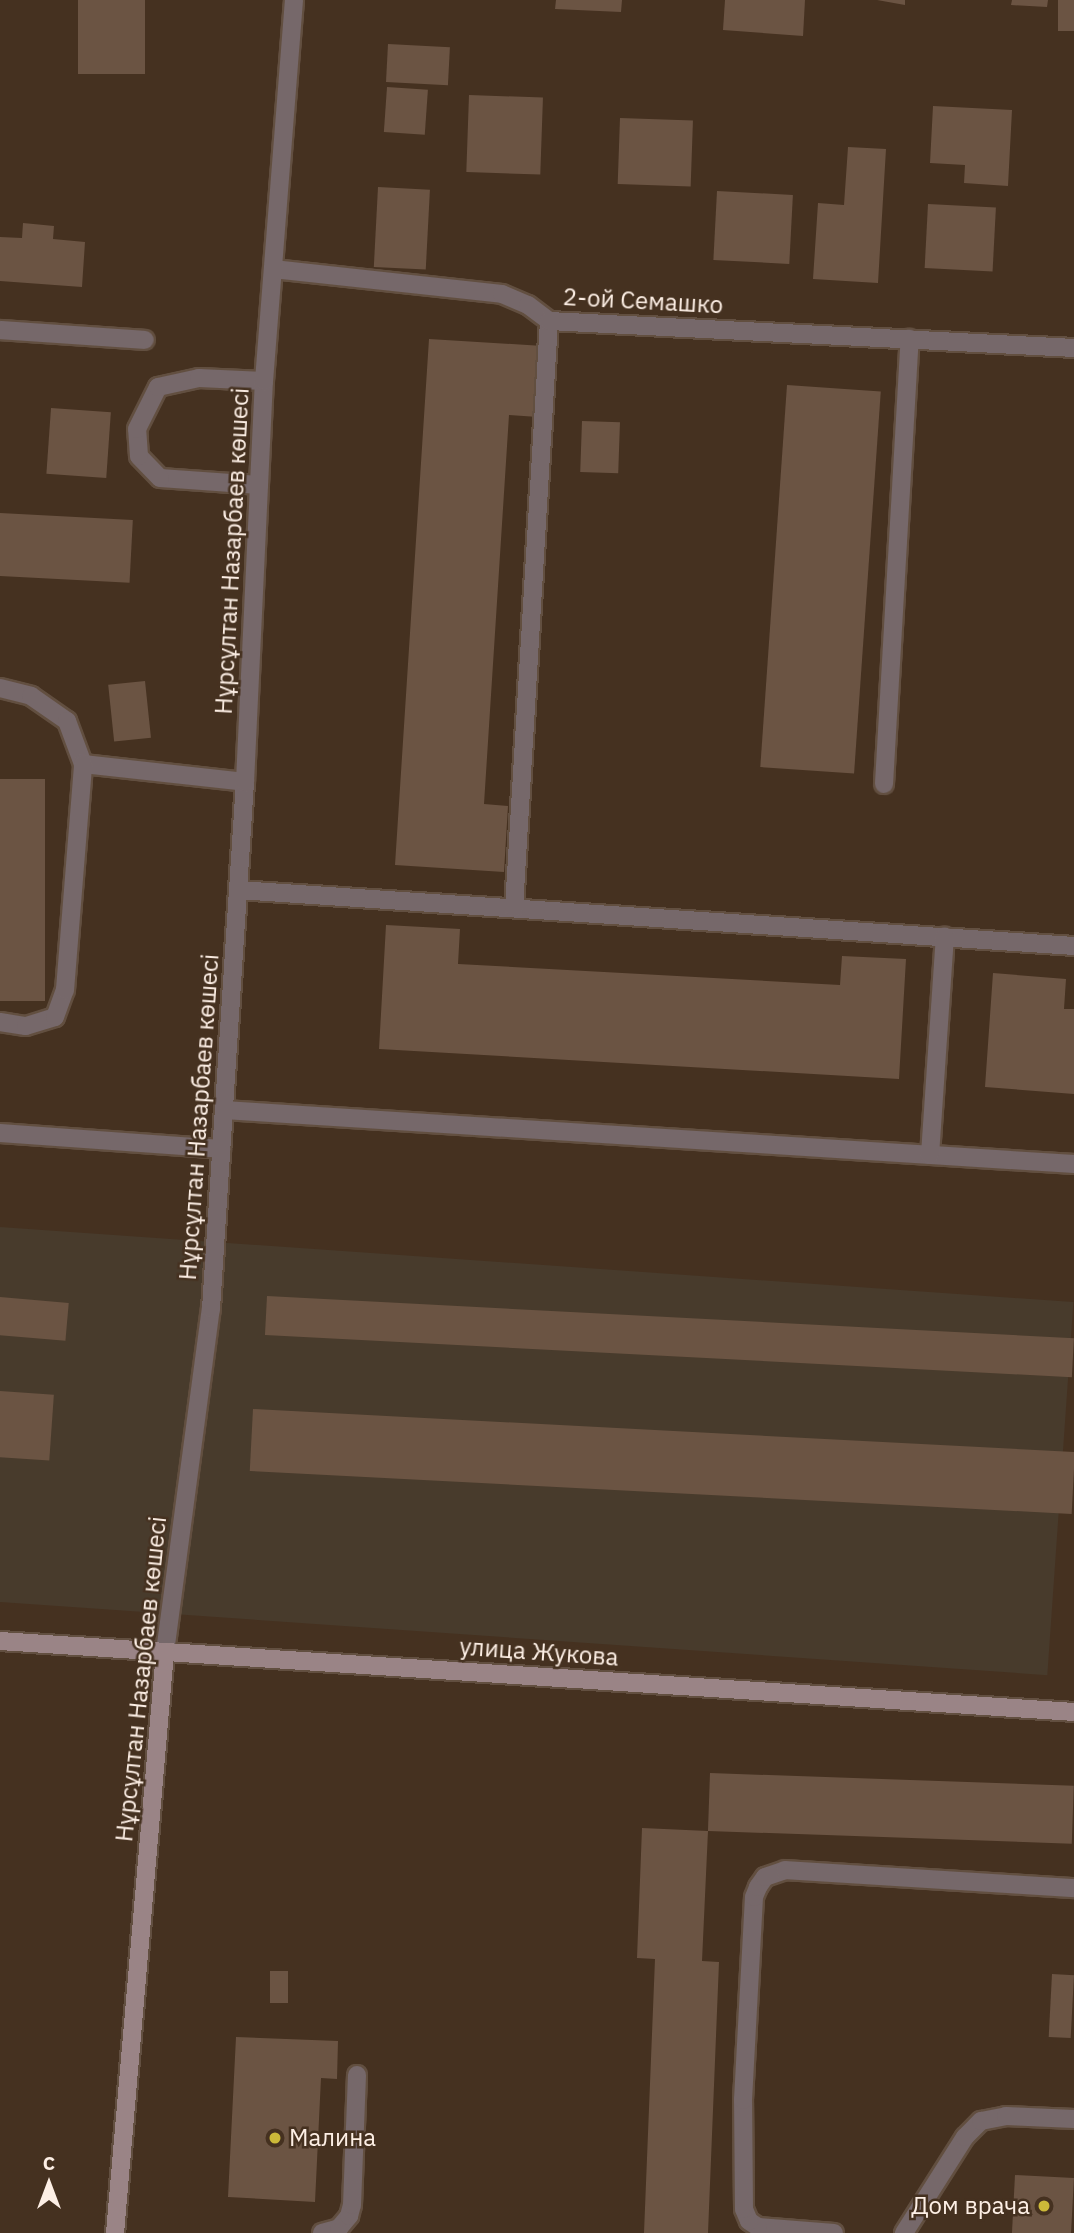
<!DOCTYPE html>
<meta charset="utf-8">
<style>
body{margin:0}
#map{position:relative;width:1074px;height:2233px;overflow:hidden;background:#453120;font-family:"IBM Plex Sans",sans-serif}
div>[style]{position:absolute}
[style*='--x']{left:calc(var(--x)*1px);top:calc(var(--y)*1px);width:calc(var(--w)*1px);rotate:calc(var(--a)*1deg)}
.industrial>*{inset:0;background:#483b2c;transform-origin:0 0}
.building>*{inset:0;background:#6b5443;transform-origin:0 0}
.roads{filter:drop-shadow(2px 0 #624f40) drop-shadow(-2px 0 #624f40) drop-shadow(0 2px #624f40) drop-shadow(0 -2px #624f40)}
.service>*{height:18px;margin:-9px;padding:0 9px;transform-origin:9px;border-radius:9px;background:#76686a}
.minor>*{height:18px;margin:-9px;padding:0 9px;transform-origin:9px;border-radius:9px;background:#76686a}
.secondary>*{height:18px;margin:-9px;padding:0 9px;transform-origin:9px;border-radius:9px;background:#9a8486}
.dots>*{width:19px;height:19px;translate:-50% -50%;box-sizing:border-box;border:4px solid #453120;border-radius:50%}
span{translate:-50% -50%;white-space:nowrap;text-align:center;line-height:1.15;-webkit-text-stroke:5px #453120;paint-order:stroke}
.street-label{font-size:24px;color:#fdefe5}
.poi-label{font-size:24px;color:#fdefe5}
.left{translate:0 -50%;text-align:left}
.right{translate:-100% -50%;text-align:right}
.north{position:absolute;left:14px;top:2149px;width:70px;height:70px;-webkit-text-stroke:5px #453120;paint-order:stroke;rotate:0deg;font-size:19px;font-weight:700;line-height:28px;text-align:center;color:#fdefe5}
.north::after{content:'';display:block;margin:auto;width:24px;height:32px;background:#fdefe5;clip-path:polygon(50% 0,100% 100%,50% 72%,0 100%)}
</style>
<div id="map">
<div class="industrial">
<div style="left:0;top:1227px;width:1076px;height:374px;rotate:4deg"></div>
</div>
<div class="building">
<div style="left:78px;top:0;width:67px;height:74px"></div>
<div style="clip-path:polygon(556px 0,622px 0,621px 12px,555px 9px)"></div>
<div style="clip-path:polygon(725px 0,805px 0,803px 36px,723px 30px)"></div>
<div style="clip-path:polygon(877px 0,905px 0,905px 5px)"></div>
<div style="clip-path:polygon(1012px 0,1048px 0,1047px 7px,1011px 5px)"></div>
<div style="left:1058px;top:0;width:16px;height:31px"></div>
<div style="left:388px;top:44px;width:62px;height:38px;rotate:3deg"></div>
<div style="left:387px;top:87px;width:41px;height:45px;rotate:4deg"></div>
<div style="left:469px;top:95px;width:74px;height:77px;rotate:2deg"></div>
<div style="clip-path:polygon(933px 106px,1012px 110px,1008px 186px,964px 183px,965px 165px,930px 163px)"></div>
<div style="left:620px;top:118px;width:73px;height:66px;rotate:2deg"></div>
<div style="clip-path:polygon(848px 147px,886px 149px,878px 283px,813px 279px,818px 203px,844px 205px)"></div>
<div style="left:378px;top:187px;width:52px;height:80px;rotate:3deg"></div>
<div style="left:717px;top:191px;width:76px;height:69px;rotate:3deg"></div>
<div style="left:928px;top:204px;width:68px;height:64px;rotate:3deg"></div>
<div style="clip-path:polygon(23px 223px,54px 226px,53px 239px,85px 242px,82px 287px,0 281px,0 237px,22px 238px)"></div>
<div style="clip-path:polygon(429px 339px,543px 346px,538px 417px,509px 415px,484px 804px,508px 806px,504px 872px,395px 865px)"></div>
<div style="left:787px;top:385px;width:94px;height:383px;rotate:4deg"></div>
<div style="left:51px;top:408px;width:60px;height:66px;rotate:4deg"></div>
<div style="left:582px;top:421px;width:38px;height:51px;rotate:2deg"></div>
<div style="left:0;top:513px;width:133px;height:63px;rotate:3deg"></div>
<div style="left:145px;top:681px;width:57px;height:37px;rotate:84deg"></div>
<div style="left:0;top:779px;width:45px;height:222px"></div>
<div style="clip-path:polygon(386px 925px,460px 929px,458px 964px,840px 985px,842px 956px,906px 959px,899px 1079px,379px 1049px)"></div>
<div style="clip-path:polygon(993px 973px,1066px 979px,1064px 1009px,1074px 1009px,1074px 1094px,985px 1087px)"></div>
<div style="left:267px;top:1296px;width:808px;height:39px;rotate:3deg"></div>
<div style="left:0;top:1297px;width:69px;height:38px;rotate:5deg"></div>
<div style="left:0;top:1391px;width:54px;height:66px;rotate:4deg"></div>
<div style="left:253px;top:1409px;width:823px;height:62px;rotate:3deg"></div>
<div style="left:710px;top:1773px;width:364px;height:58px;rotate:2deg"></div>
<div style="clip-path:polygon(642px 1828px,708px 1831px,702px 1961px,719px 1962px,708px 2233px,644px 2233px,655px 1959px,637px 1958px)"></div>
<div style="left:270px;top:1971px;width:18px;height:32px"></div>
<div style="left:1052px;top:1974px;width:22px;height:63px;rotate:3deg"></div>
<div style="clip-path:polygon(236px 2037px,338px 2041px,337px 2079px,321px 2078px,315px 2202px,228px 2197px)"></div>
<div style="left:1015px;top:2175px;width:59px;height:58px;rotate:3deg"></div>
</div>
<div class="roads">
<div class="service">
<div style="--x:259;--y:485;--w:99;--a:-176"></div>
<div style="--x:160;--y:478;--w:30;--a:-134"></div>
<div style="--x:139;--y:456;--w:27;--a:-94"></div>
<div style="--x:137;--y:429;--w:47;--a:-63.4"></div>
<div style="--x:158;--y:387;--w:42;--a:-12.4"></div>
<div style="--x:199;--y:378;--w:65;--a:2.6"></div>
<div style="--x:0;--y:688;--w:32;--a:14"></div>
<div style="--x:31;--y:696;--w:44;--a:34.8"></div>
<div style="--x:67;--y:721;--w:46;--a:69.6"></div>
<div style="--x:83;--y:764;--w:163;--a:6.3"></div>
<div style="--x:884;--y:784;--w:446;--a:-86.7"></div>
<div style="--x:238;--y:890;--w:838;--a:3.83"></div>
<div style="--x:514;--y:908;--w:588;--a:-86.59"></div>
<div style="--x:0;--y:1022;--w:26;--a:9"></div>
<div style="--x:26;--y:1026;--w:30;--a:-17"></div>
<div style="--x:55;--y:1017;--w:29;--a:-70"></div>
<div style="--x:65;--y:990;--w:227;--a:-85.4"></div>
<div style="--x:224;--y:1110;--w:852;--a:3.64"></div>
<div style="--x:0;--y:1133;--w:222;--a:4.1"></div>
<div style="--x:930;--y:1155;--w:219;--a:-86.1"></div>
<div style="--x:322;--y:2233;--w:18;--a:-16"></div>
<div style="--x:339;--y:2228;--w:16;--a:-50"></div>
<div style="--x:349;--y:2216;--w:11;--a:-75"></div>
<div style="--x:352;--y:2205;--w:130;--a:-87.8"></div>
<div style="--x:834;--y:2233;--w:76;--a:-175.5"></div>
<div style="--x:758;--y:2227;--w:11;--a:-146"></div>
<div style="--x:749;--y:2221;--w:13;--a:-113"></div>
<div style="--x:744;--y:2209;--w:109;--a:-90.5"></div>
<div style="--x:743;--y:2100;--w:203;--a:-86.9"></div>
<div style="--x:754;--y:1897;--w:11;--a:-68"></div>
<div style="--x:758;--y:1887;--w:12;--a:-55"></div>
<div style="--x:765;--y:1877;--w:21;--a:-19"></div>
<div style="--x:785;--y:1870;--w:290;--a:3.6"></div>
<div style="--x:904;--y:2233;--w:114;--a:-57.6"></div>
<div style="--x:965;--y:2137;--w:23;--a:-45"></div>
<div style="--x:981;--y:2121;--w:25;--a:-11"></div>
<div style="--x:1006;--y:2116;--w:68;--a:2.5"></div>
</div>
<div class="minor">
<div style="--x:273;--y:269;--w:230;--a:6.2"></div>
<div style="--x:502;--y:294;--w:28;--a:23"></div>
<div style="--x:528;--y:305;--w:26;--a:37"></div>
<div style="--x:549;--y:321;--w:526;--a:2.94"></div>
<div style="--x:0;--y:330;--w:145;--a:3.9"></div>
<div style="--x:165;--y:1652;--w:346;--a:-82.4"></div>
<div style="--x:211;--y:1309;--w:528;--a:-86.31"></div>
<div style="--x:245;--y:782;--w:401;--a:-87.3"></div>
<div style="--x:264;--y:381;--w:382;--a:-85.5"></div>
</div>
<div class="secondary">
<div style="--x:0;--y:1641;--w:1076;--a:3.78"></div>
<div style="--x:115;--y:2233;--w:583;--a:-85.08"></div>
</div>
</div>
<div class="dots">
<div style="left:275px;top:2138px;background:#ccb939"></div>
<div style="left:1044px;top:2206px;background:#ccb939"></div>
</div>
<div class="street-label">
<span style="left:643px;top:301px;rotate:3deg">2-ой Семашко</span>
<span style="left:232px;top:551px;rotate:-87deg">Нұрсұлтан Назарбаев көшесі</span>
<span style="left:199px;top:1117px;rotate:-86deg">Нұрсұлтан Назарбаев көшесі</span>
<span style="left:539px;top:1652px;rotate:4deg">улица Жукова</span>
<span style="left:141px;top:1679px;rotate:-84deg">Нұрсұлтан Назарбаев көшесі</span>
</div>
<div class="poi-label">
<span class="left" style="left:289px;top:2138px">Малина</span>
<span class="right" style="left:1030px;top:2206px">Дом врача</span>
</div>
<div class="north">С</div>
</div>
